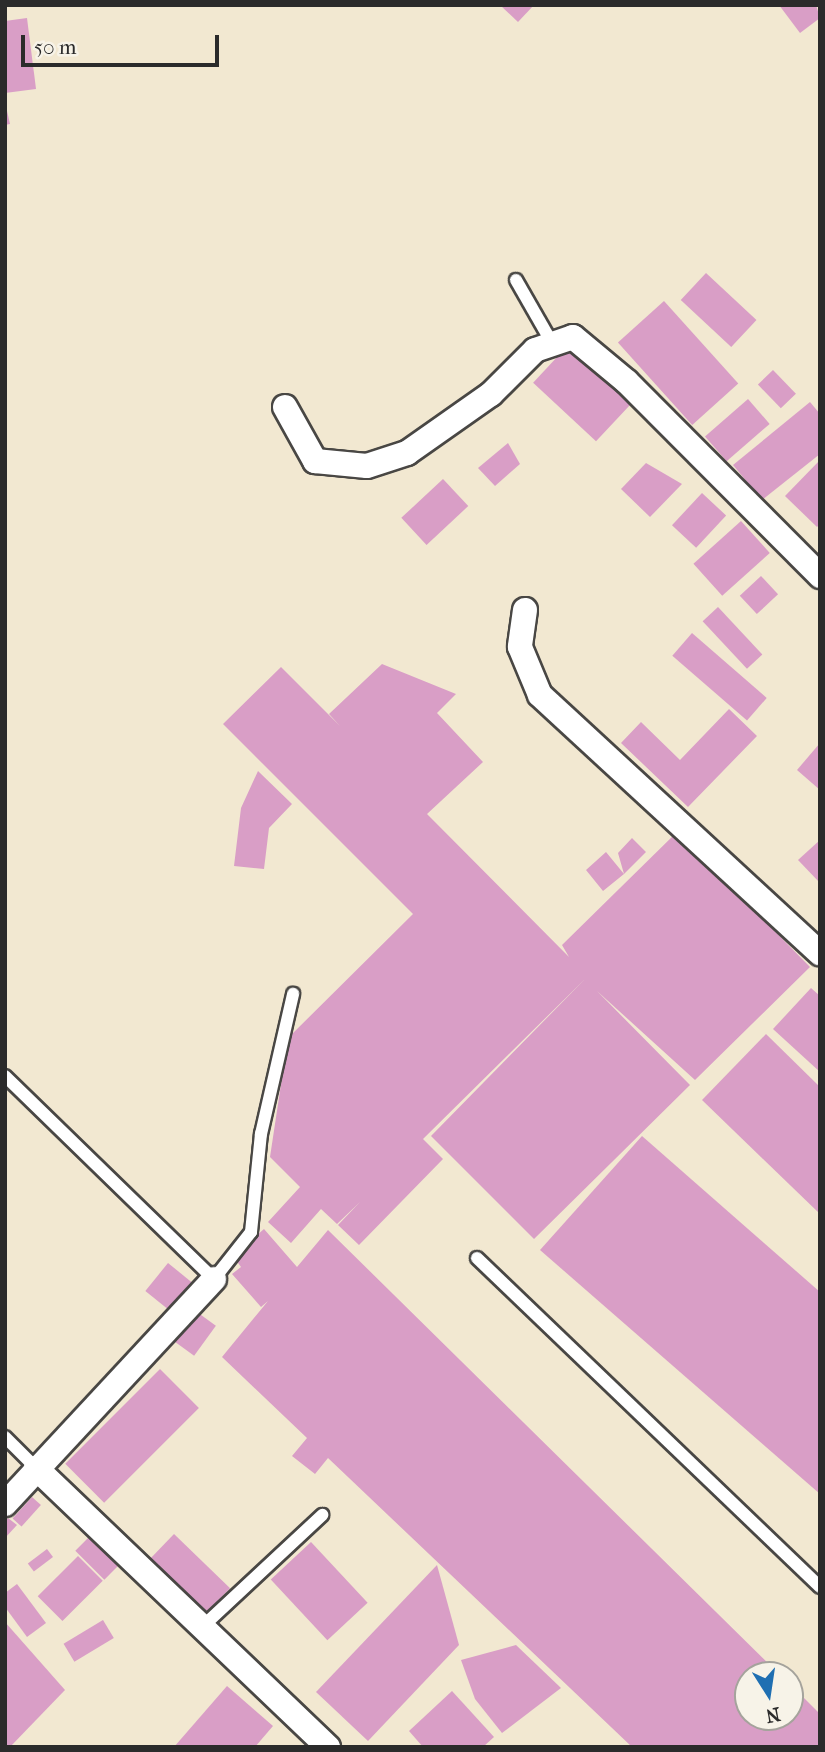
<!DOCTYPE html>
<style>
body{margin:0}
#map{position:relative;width:825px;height:1752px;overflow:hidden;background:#f2e8d1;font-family:"IM FELL French Canon",serif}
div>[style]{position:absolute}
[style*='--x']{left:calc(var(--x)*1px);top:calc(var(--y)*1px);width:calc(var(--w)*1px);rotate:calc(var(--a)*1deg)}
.building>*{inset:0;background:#d99ec6;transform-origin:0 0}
.roads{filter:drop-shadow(2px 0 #494744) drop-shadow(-2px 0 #494744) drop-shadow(0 2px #494744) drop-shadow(0 -2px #494744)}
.lane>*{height:12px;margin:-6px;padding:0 6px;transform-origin:6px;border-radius:6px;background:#fff}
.street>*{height:24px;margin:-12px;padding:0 12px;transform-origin:12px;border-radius:12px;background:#fff}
span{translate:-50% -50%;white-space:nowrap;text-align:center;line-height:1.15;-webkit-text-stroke:5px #f7f3e8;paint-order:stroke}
.frame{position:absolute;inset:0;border:7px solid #2b2b2b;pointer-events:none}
.north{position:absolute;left:734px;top:1661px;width:70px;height:70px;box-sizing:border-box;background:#f7f3e8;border:2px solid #a5a39c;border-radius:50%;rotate:168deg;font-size:19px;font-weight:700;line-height:28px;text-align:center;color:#2b2b2b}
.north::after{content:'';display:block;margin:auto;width:24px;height:32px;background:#1f6fb2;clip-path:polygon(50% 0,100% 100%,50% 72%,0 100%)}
.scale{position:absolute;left:21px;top:35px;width:198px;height:32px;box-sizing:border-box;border:4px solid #2b2b2b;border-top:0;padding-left:9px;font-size:21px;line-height:24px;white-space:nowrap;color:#2b2b2b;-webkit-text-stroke:5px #f7f3e8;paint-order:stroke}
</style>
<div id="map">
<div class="building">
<div style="clip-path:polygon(500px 5px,534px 5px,518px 22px)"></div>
<div style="clip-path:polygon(779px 5px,816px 5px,820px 18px,800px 33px)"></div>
<div style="clip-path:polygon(27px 18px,36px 89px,5px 93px,5px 21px)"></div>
<div style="clip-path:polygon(5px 102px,10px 124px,5px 125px)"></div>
<div style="left:706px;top:273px;width:69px;height:37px;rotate:43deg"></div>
<div style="left:664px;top:301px;width:111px;height:62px;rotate:48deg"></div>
<div style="left:572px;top:341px;width:86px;height:57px;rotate:43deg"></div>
<div style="left:773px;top:370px;width:33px;height:21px;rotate:46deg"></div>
<div style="left:748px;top:399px;width:33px;height:57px;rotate:49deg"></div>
<div style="clip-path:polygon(810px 402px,820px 414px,820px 454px,762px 500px,733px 465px)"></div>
<div style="clip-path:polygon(508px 443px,520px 464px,495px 486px,478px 468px)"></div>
<div style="clip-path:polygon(820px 460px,820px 524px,817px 527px,785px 496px)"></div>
<div style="clip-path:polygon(646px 463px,682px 484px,650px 517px,621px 489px)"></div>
<div style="left:443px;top:479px;width:37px;height:57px;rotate:47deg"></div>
<div style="left:702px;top:493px;width:33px;height:44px;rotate:43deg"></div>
<div style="left:741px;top:521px;width:43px;height:64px;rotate:48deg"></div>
<div style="left:761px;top:576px;width:25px;height:29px;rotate:47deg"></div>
<div style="left:718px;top:607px;width:65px;height:21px;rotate:47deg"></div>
<div style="left:692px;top:633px;width:99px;height:30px;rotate:41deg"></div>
<div style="clip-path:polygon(382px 664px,456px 694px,437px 713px,483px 762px,427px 814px,569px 957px,562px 945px,677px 832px,810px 967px,695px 1080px,597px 991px,690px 1085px,534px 1239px,431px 1136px,585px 979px,423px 1139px,443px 1159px,359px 1245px,338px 1225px,360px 1202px,337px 1224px,321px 1209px,291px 1243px,268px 1222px,300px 1187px,270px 1157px,288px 1038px,413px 914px,223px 724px,281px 667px,340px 726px,329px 714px)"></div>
<div style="clip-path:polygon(729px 709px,757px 736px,688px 807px,621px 743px,641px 722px,680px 760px)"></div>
<div style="clip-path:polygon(820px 743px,820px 790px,797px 770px)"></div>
<div style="clip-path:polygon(258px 771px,292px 804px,269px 828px,264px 869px,234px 866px,241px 808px)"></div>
<div style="clip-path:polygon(632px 838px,646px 852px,624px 874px,603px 891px,586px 870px,606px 852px,624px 874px,618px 853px)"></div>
<div style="clip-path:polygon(820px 840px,820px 883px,798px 860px)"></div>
<div style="clip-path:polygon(811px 988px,820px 996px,820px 1072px,773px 1029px)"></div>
<div style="clip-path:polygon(766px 1034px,820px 1087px,820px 1214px,702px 1100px)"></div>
<div style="clip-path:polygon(642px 1136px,820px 1292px,820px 1494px,540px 1250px)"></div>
<div style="clip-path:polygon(264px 1229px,297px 1267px,328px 1230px,780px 1675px,748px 1675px,748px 1717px,790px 1717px,790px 1684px,820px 1714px,820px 1747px,632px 1747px,328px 1458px,315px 1474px,292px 1456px,307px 1438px,222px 1357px,268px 1301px,261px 1307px,232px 1274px,241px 1267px,233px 1256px)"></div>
<div style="left:168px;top:1263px;width:32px;height:36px;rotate:39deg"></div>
<div style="left:190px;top:1307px;width:32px;height:37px;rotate:36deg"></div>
<div style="left:160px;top:1369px;width:55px;height:134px;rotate:45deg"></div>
<div style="left:32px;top:1497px;width:12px;height:29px;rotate:42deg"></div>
<div style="clip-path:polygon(8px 1518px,17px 1525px,5px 1538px,5px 1521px)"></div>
<div style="left:93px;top:1533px;width:41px;height:25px;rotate:45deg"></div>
<div style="left:174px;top:1534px;width:78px;height:36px;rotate:44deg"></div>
<div style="left:311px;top:1542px;width:83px;height:55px;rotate:47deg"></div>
<div style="left:47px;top:1549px;width:10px;height:24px;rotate:53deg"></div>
<div style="left:78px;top:1556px;width:35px;height:57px;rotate:45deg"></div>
<div style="clip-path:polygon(437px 1565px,459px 1645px,368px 1741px,316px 1692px)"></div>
<div style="clip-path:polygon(17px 1584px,46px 1623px,27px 1637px,5px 1607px,5px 1593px)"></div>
<div style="left:103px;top:1620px;width:21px;height:46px;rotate:59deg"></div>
<div style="clip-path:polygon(5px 1622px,65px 1690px,10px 1747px,5px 1747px)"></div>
<div style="clip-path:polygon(516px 1645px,561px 1688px,502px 1733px,475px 1699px,461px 1660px)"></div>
<div style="clip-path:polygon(227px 1686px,273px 1726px,255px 1747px,174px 1747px)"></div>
<div style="clip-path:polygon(452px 1691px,494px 1737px,483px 1747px,423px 1747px,409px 1731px)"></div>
</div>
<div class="roads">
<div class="lane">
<div style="--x:516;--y:280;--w:70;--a:60.2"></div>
<div style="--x:5;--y:1076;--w:291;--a:44.2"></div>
<div style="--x:214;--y:1279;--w:60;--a:-51.8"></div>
<div style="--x:251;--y:1232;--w:99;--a:-84.2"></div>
<div style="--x:261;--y:1134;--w:144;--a:-77.1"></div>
<div style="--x:477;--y:1258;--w:475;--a:43.8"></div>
<div style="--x:5;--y:1437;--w:44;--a:45"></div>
<div style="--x:201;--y:1628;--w:166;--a:-43"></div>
</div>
<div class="street">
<div style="--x:285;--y:407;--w:62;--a:60.9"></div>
<div style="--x:315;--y:461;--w:52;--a:5.5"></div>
<div style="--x:367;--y:466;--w:42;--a:-18"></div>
<div style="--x:407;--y:453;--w:103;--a:-35.1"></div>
<div style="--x:491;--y:394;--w:62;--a:-45"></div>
<div style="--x:535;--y:350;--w:40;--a:-18.9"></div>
<div style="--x:573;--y:337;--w:70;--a:39.8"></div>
<div style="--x:627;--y:382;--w:274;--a:45.1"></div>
<div style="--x:525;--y:610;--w:37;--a:98"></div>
<div style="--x:520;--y:647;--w:52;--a:67.4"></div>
<div style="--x:540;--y:695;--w:381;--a:42.7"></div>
<div style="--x:36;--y:1468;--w:404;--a:43.7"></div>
<div style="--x:5;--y:1504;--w:307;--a:-47.1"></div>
</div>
</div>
<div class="frame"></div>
<div class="north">N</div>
<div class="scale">50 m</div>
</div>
